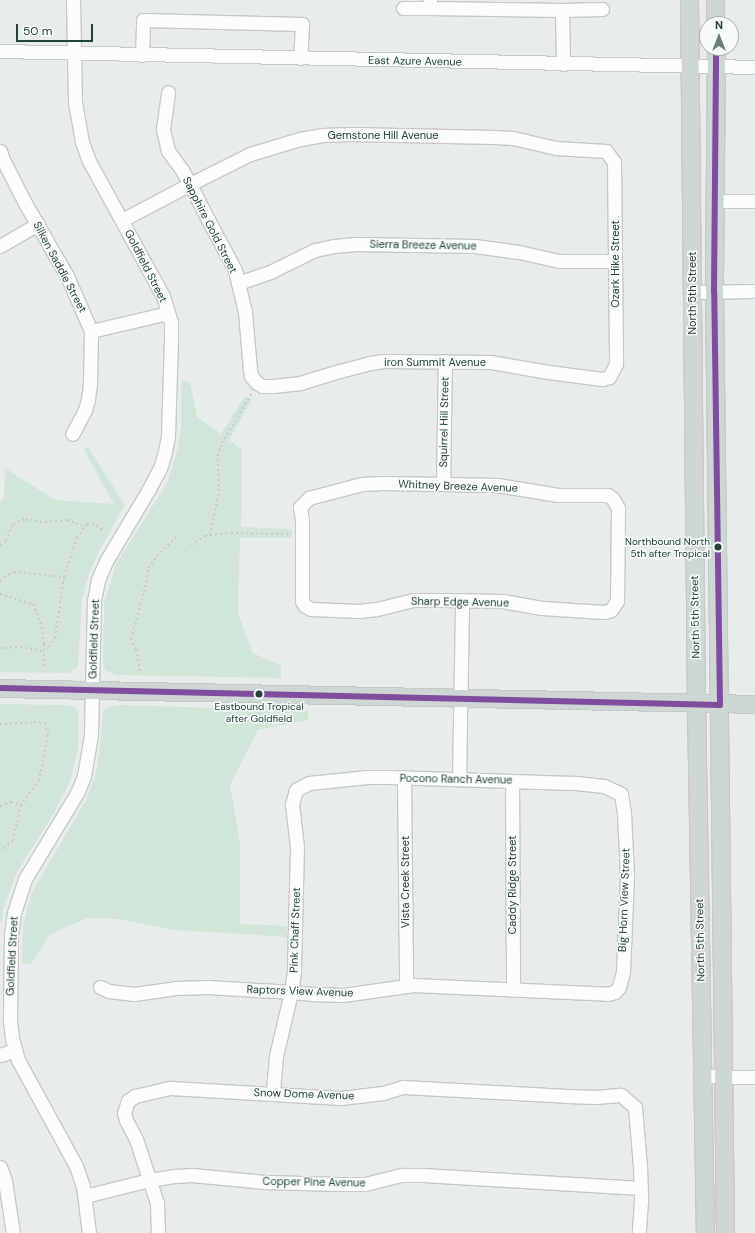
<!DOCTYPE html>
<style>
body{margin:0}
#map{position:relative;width:755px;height:1233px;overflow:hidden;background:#e8edeb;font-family:"DM Sans",sans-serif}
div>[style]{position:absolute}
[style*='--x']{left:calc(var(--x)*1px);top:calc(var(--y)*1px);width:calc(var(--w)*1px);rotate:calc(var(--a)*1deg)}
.green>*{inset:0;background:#d1e6d8}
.path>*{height:2px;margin-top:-1px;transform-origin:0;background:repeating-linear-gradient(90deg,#c3ccca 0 2px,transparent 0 5px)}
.roads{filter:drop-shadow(1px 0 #c5cac8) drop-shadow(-1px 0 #c5cac8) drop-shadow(0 1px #c5cac8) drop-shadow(0 -1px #c5cac8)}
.minor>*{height:13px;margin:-6.5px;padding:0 6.5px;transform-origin:6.5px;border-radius:6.5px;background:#fcfcfc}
.major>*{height:17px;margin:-8.5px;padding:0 8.5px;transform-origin:8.5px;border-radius:8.5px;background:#cfd7d5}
.bus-1>*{height:6px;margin:-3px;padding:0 3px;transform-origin:3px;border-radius:3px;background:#804c9e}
.dots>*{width:11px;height:11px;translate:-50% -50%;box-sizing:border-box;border:2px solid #f7fbf9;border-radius:50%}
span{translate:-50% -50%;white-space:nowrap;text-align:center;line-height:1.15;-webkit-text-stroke:3px #f7fbf9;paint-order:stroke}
.bus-label{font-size:10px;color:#24423a}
.right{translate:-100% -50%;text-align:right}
.street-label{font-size:11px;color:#24423a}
.north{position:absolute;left:699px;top:16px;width:40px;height:40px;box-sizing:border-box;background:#f7fbf9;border:1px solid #a3b1ad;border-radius:50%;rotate:0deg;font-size:11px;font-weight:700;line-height:16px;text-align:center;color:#24423a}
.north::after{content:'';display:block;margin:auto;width:14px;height:18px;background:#697e78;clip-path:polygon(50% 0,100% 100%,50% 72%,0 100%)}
.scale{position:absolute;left:16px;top:24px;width:77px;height:18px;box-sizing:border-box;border:2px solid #24423a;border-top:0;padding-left:5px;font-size:12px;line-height:14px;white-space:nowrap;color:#24423a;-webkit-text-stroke:3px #f7fbf9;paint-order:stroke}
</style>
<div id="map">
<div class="green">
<div style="clip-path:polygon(181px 381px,190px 382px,197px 417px,221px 434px,245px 396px,252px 399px,229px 440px,242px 450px,241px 527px,292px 529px,292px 538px,240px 538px,238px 614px,253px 653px,281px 665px,281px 678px,116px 675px,105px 670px,103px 662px,104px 604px,116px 564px,167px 483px,177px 451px,181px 428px)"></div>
<div style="clip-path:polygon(88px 447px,125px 505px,99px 551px,89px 574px,82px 600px,78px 667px,69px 673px,0 672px,0 502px,4px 498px,5px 468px,55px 500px,114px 504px,84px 450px)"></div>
<div style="clip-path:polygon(0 704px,66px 705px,75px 707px,79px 716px,78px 750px,70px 781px,57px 808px,17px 872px,3px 910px,2px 922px,0 922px)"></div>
<div style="clip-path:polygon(118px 705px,308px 711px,308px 720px,258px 730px,230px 785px,240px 843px,240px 924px,287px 926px,287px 937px,175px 930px,117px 919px,88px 918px,50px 934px,31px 964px,22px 963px,23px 925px,32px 892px,86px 800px,96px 773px,100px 747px,103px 711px,108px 707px)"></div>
</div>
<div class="path">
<div style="--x:210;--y:535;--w:45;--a:-78.4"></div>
<div style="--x:219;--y:491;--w:35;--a:-92"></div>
<div style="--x:218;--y:456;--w:14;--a:-73"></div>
<div style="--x:222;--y:443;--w:58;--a:-59"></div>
<div style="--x:0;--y:545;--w:7;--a:-34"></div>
<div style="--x:6;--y:541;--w:18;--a:-68"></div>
<div style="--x:13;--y:524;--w:13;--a:-23"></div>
<div style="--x:25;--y:519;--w:20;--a:9"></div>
<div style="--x:45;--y:522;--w:22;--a:-5"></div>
<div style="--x:67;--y:520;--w:18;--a:19"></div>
<div style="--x:191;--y:545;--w:17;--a:-33"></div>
<div style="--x:205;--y:536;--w:26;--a:-7"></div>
<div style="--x:231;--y:533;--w:60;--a:1"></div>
<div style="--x:0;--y:582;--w:6;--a:-51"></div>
<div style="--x:4;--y:577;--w:11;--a:-27"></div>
<div style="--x:14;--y:572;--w:50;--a:5.7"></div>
<div style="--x:0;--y:594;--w:34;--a:17"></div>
<div style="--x:33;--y:604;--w:20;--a:66"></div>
<div style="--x:41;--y:622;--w:22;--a:82"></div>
<div style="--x:44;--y:644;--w:23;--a:92"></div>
<div style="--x:0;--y:648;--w:20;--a:-3"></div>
<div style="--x:20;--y:647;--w:23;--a:10"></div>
<div style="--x:43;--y:651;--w:7;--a:-34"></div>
<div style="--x:49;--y:647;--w:11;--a:-56"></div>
<div style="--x:55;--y:638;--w:62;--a:-81.6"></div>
<div style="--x:64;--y:577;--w:41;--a:-71.6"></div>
<div style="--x:77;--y:538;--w:17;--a:-54"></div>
<div style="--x:87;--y:524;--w:5;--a:-11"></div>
<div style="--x:92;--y:523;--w:13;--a:32"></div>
<div style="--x:140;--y:671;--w:22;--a:-100"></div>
<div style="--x:136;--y:649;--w:11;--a:-117"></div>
<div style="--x:131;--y:639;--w:49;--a:-74.5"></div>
<div style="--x:144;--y:592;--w:25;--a:-78"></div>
<div style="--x:149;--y:568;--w:14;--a:-56"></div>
<div style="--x:157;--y:556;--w:27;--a:-45"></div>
<div style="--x:0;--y:724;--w:34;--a:-3"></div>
<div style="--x:34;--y:722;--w:11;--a:5"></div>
<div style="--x:45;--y:723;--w:12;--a:76"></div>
<div style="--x:48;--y:735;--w:46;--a:101.3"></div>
<div style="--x:39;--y:780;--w:31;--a:126"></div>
<div style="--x:21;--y:805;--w:37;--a:103"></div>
<div style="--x:13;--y:841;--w:16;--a:142"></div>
<div style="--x:0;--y:806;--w:12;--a:-20"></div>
<div style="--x:11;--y:802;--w:10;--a:17"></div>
</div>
<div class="roads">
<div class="minor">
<div style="--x:73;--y:0;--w:102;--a:88.9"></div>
<div style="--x:75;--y:102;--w:41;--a:80.1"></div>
<div style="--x:82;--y:142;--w:20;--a:70"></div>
<div style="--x:89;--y:161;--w:154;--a:61.3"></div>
<div style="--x:163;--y:296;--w:27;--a:73"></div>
<div style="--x:171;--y:322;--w:17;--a:90"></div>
<div style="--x:171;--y:339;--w:97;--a:91.8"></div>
<div style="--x:168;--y:436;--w:16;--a:101"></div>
<div style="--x:165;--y:452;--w:17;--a:107"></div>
<div style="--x:160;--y:468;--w:24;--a:118"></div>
<div style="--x:149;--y:489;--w:84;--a:120.8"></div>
<div style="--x:106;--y:561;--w:21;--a:113"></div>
<div style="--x:98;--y:580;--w:21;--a:101"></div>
<div style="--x:94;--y:601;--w:134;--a:91.3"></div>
<div style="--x:91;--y:735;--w:42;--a:99.7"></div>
<div style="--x:84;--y:776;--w:18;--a:112"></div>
<div style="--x:77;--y:793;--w:100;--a:121.2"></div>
<div style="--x:25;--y:879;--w:36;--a:108"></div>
<div style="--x:14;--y:913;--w:22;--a:98"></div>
<div style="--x:11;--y:935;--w:86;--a:90.7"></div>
<div style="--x:10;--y:1021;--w:17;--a:83"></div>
<div style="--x:12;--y:1038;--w:23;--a:75"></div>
<div style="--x:18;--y:1060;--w:121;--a:61.3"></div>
<div style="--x:76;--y:1166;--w:21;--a:71"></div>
<div style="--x:83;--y:1186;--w:47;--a:82.7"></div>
<div style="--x:430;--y:0;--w:8;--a:90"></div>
<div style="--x:430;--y:8;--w:132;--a:0.9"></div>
<div style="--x:562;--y:10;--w:54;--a:88.9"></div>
<div style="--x:403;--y:8;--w:27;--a:0"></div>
<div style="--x:562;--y:10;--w:40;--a:-1.4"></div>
<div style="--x:0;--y:51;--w:755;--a:1.21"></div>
<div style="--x:142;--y:55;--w:35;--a:-88"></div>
<div style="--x:143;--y:20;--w:159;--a:1.4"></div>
<div style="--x:302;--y:24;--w:34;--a:93"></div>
<div style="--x:0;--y:151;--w:9;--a:72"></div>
<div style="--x:3;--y:160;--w:48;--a:62.9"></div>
<div style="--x:25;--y:203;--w:84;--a:60.1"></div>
<div style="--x:67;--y:276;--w:60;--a:66.4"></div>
<div style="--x:91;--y:331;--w:52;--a:91.1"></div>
<div style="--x:90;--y:383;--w:16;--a:97"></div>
<div style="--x:88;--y:399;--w:11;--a:105"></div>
<div style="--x:85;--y:410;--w:27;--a:118"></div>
<div style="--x:714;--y:201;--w:41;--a:0"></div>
<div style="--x:122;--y:220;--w:77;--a:-27.9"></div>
<div style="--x:190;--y:184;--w:67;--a:-26.6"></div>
<div style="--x:250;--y:154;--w:52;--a:-16.7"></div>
<div style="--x:300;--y:139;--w:23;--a:-10"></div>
<div style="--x:323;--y:135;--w:28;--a:-2"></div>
<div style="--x:351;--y:134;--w:144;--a:1.2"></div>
<div style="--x:495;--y:137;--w:18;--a:3"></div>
<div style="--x:513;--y:138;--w:44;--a:13.1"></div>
<div style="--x:556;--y:148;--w:50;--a:3.4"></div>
<div style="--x:606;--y:151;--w:14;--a:54"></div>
<div style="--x:614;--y:162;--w:202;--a:89.4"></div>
<div style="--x:616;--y:364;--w:15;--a:118"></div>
<div style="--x:609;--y:377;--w:7;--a:164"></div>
<div style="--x:602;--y:379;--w:54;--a:-172.6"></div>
<div style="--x:548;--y:372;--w:59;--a:-170.2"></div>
<div style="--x:490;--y:362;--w:107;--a:-179.5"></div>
<div style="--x:383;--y:361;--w:13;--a:171"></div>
<div style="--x:370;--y:363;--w:35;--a:165"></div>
<div style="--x:336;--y:372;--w:37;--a:163"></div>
<div style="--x:301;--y:383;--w:28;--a:174"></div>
<div style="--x:273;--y:386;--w:11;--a:180"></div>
<div style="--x:262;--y:386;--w:6;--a:-149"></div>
<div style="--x:257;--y:383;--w:9;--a:-131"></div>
<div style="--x:251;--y:376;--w:6;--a:-99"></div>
<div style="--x:250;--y:370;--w:58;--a:-94.9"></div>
<div style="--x:245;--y:312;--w:43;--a:-103.4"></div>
<div style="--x:235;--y:270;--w:68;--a:-118.1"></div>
<div style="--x:203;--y:210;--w:29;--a:-117"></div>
<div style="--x:190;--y:184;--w:16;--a:-120"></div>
<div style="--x:182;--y:170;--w:24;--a:-126"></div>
<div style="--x:168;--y:151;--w:23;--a:-103"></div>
<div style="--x:163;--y:129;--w:37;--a:-82"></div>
<div style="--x:0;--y:246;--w:44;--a:-30.1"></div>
<div style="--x:238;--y:283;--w:36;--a:-19"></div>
<div style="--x:272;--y:271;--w:48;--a:-26"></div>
<div style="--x:315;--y:250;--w:19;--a:-12"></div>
<div style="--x:334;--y:246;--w:22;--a:-5"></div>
<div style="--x:356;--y:244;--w:119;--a:1"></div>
<div style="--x:475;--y:246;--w:44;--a:7.8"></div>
<div style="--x:519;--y:252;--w:41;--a:12.7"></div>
<div style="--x:559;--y:261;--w:56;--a:0"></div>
<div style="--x:692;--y:292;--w:63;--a:-0.9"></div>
<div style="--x:91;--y:331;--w:79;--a:-13.2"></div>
<div style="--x:383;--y:483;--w:114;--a:1"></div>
<div style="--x:497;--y:485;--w:62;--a:9.3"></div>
<div style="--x:558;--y:495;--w:50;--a:0"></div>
<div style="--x:608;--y:495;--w:6;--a:39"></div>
<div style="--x:613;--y:499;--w:10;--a:61"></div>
<div style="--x:618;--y:508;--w:93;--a:90.6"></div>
<div style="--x:617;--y:601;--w:11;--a:124"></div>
<div style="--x:611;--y:610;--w:7;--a:164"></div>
<div style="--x:604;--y:612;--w:62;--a:-176.3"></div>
<div style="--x:542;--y:608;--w:39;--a:-170"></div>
<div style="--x:504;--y:601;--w:60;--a:-179"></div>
<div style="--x:444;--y:600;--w:31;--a:180"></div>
<div style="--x:413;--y:600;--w:38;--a:166"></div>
<div style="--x:376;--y:609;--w:17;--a:173"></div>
<div style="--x:359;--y:611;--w:48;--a:-177.6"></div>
<div style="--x:311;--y:609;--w:7;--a:-153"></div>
<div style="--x:305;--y:606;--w:6;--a:-121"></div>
<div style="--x:302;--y:601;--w:81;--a:-90"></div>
<div style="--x:302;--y:520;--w:13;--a:-99"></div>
<div style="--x:300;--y:507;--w:13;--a:-45"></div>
<div style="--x:309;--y:498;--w:7;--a:-16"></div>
<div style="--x:316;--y:496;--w:48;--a:-14.6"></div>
<div style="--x:362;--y:484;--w:21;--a:-3"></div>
<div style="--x:443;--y:484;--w:123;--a:-89.1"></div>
<div style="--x:404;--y:778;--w:208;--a:89.4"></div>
<div style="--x:459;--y:779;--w:179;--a:-89"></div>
<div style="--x:512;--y:781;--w:209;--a:89.7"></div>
<div style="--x:100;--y:987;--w:10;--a:24"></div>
<div style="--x:109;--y:991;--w:25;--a:7"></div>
<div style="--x:134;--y:994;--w:42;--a:-8.1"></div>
<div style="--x:176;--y:988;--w:32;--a:-2"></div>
<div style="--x:208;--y:987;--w:49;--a:3.5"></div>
<div style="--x:257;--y:990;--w:34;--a:3"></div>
<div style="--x:291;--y:992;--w:25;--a:5"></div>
<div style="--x:316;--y:994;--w:27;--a:2"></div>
<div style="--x:343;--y:995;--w:71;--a:-8.1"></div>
<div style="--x:413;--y:985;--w:195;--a:2.6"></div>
<div style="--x:608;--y:994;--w:7;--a:-16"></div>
<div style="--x:615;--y:992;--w:6;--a:-51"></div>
<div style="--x:619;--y:987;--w:16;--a:-75"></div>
<div style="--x:623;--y:972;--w:96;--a:-87.6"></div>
<div style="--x:627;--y:876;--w:63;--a:-92.7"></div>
<div style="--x:624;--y:813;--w:19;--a:-99"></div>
<div style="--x:621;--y:794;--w:19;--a:-155"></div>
<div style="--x:604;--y:786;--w:31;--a:-174"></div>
<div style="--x:573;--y:783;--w:183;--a:-178.1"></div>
<div style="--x:390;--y:777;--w:23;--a:180"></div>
<div style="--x:367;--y:777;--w:58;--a:174.1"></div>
<div style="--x:309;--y:783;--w:15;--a:152"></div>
<div style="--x:296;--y:790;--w:15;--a:106"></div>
<div style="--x:292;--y:804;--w:43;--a:83.4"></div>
<div style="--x:297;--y:847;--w:125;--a:91.4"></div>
<div style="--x:294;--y:972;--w:20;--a:99"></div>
<div style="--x:291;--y:992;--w:66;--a:103.2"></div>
<div style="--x:276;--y:1056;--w:38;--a:95"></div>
<div style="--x:0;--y:1055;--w:16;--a:-18"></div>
<div style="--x:702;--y:1076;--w:53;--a:1.1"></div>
<div style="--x:0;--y:1167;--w:15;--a:70"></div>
<div style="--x:5;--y:1181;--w:53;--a:81.3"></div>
<div style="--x:85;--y:1196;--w:66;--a:-14"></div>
<div style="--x:149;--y:1180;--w:25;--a:-9"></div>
<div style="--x:174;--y:1176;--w:18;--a:-3"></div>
<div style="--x:192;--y:1175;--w:73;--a:5.5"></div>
<div style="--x:265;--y:1182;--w:74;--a:1.5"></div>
<div style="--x:339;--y:1184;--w:26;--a:0"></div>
<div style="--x:365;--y:1184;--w:38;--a:-14"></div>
<div style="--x:402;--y:1175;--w:21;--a:0"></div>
<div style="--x:423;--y:1175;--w:218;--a:3.4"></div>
<div style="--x:158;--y:1233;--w:30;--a:-92"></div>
<div style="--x:157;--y:1203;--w:67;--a:-108.2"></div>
<div style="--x:136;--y:1139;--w:21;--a:-118"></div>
<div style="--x:126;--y:1120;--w:7;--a:-106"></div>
<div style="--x:124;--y:1113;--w:13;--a:-72"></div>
<div style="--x:128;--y:1101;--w:9;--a:-36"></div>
<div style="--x:135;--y:1096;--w:37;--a:-13"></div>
<div style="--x:171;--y:1088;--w:170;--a:3.4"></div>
<div style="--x:341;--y:1098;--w:42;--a:-6.8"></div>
<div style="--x:383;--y:1093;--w:21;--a:-17"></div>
<div style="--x:403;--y:1087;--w:164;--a:3.1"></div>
<div style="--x:567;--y:1096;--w:29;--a:2"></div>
<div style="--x:596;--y:1097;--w:25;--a:-5"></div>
<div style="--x:621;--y:1095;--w:18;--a:41"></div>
<div style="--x:635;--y:1107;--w:59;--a:85.2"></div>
<div style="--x:640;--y:1166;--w:35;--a:88"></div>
<div style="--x:641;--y:1201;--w:32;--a:94"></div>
</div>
<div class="major">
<div style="--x:689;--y:0;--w:704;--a:89.43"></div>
<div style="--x:696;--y:704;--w:529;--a:89.03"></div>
<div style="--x:715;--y:0;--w:24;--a:90"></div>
<div style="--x:716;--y:48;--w:244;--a:90.5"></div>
<div style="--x:714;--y:292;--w:941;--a:89.33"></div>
<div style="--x:0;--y:688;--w:755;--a:1.21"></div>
</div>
</div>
<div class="bus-1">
<div style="--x:0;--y:688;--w:720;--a:1.35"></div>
<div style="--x:720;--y:705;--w:413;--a:-90.8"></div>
<div style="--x:714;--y:292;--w:244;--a:-89.5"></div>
</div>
<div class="dots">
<div style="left:718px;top:547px;background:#24423a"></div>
<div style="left:259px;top:694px;background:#24423a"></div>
</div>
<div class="bus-label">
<span class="right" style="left:710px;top:547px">Northbound North<br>5th after Tropical</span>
<span style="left:259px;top:712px">Eastbound Tropical<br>after Goldfield</span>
</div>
<div class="street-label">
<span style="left:415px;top:61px;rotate:1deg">East Azure Avenue</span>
<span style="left:383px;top:135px">Gemstone Hill Avenue</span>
<span style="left:210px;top:225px;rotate:63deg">Sapphire Gold Street</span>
<span style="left:423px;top:245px;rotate:1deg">Sierra Breeze Avenue</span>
<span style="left:615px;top:264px;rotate:-90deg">Ozark Hike Street</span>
<span style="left:146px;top:266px;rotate:63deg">Goldfield Street</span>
<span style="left:60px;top:267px;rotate:62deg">Silken Saddle Street</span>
<span style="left:692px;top:293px;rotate:-90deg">North 5th Street</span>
<span style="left:435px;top:362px">iron Summit Avenue</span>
<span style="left:444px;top:422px;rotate:-89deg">Squirrel Hill Street</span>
<span style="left:458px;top:486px;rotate:2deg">Whitney Breeze Avenue</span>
<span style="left:460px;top:602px;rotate:1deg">Sharp Edge Avenue</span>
<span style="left:695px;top:617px;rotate:-91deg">North 5th Street</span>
<span style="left:94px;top:639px;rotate:-88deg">Goldfield Street</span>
<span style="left:456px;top:779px;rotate:1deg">Pocono Ranch Avenue</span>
<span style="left:405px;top:882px;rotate:-90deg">Vista Creek Street</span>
<span style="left:512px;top:885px;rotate:-90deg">Caddy Ridge Street</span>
<span style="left:624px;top:900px;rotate:-88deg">Big Horn View Street</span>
<span style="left:295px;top:930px;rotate:-88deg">Pink Chaff Street</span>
<span style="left:700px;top:940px;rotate:-91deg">North 5th Street</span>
<span style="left:12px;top:956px;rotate:-87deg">Goldfield Street</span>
<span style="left:300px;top:991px;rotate:2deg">Raptors View Avenue</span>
<span style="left:304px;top:1094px;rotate:2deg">Snow Dome Avenue</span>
<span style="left:314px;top:1182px;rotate:1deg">Copper Pine Avenue</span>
</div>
<div class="north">N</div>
<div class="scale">50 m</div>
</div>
